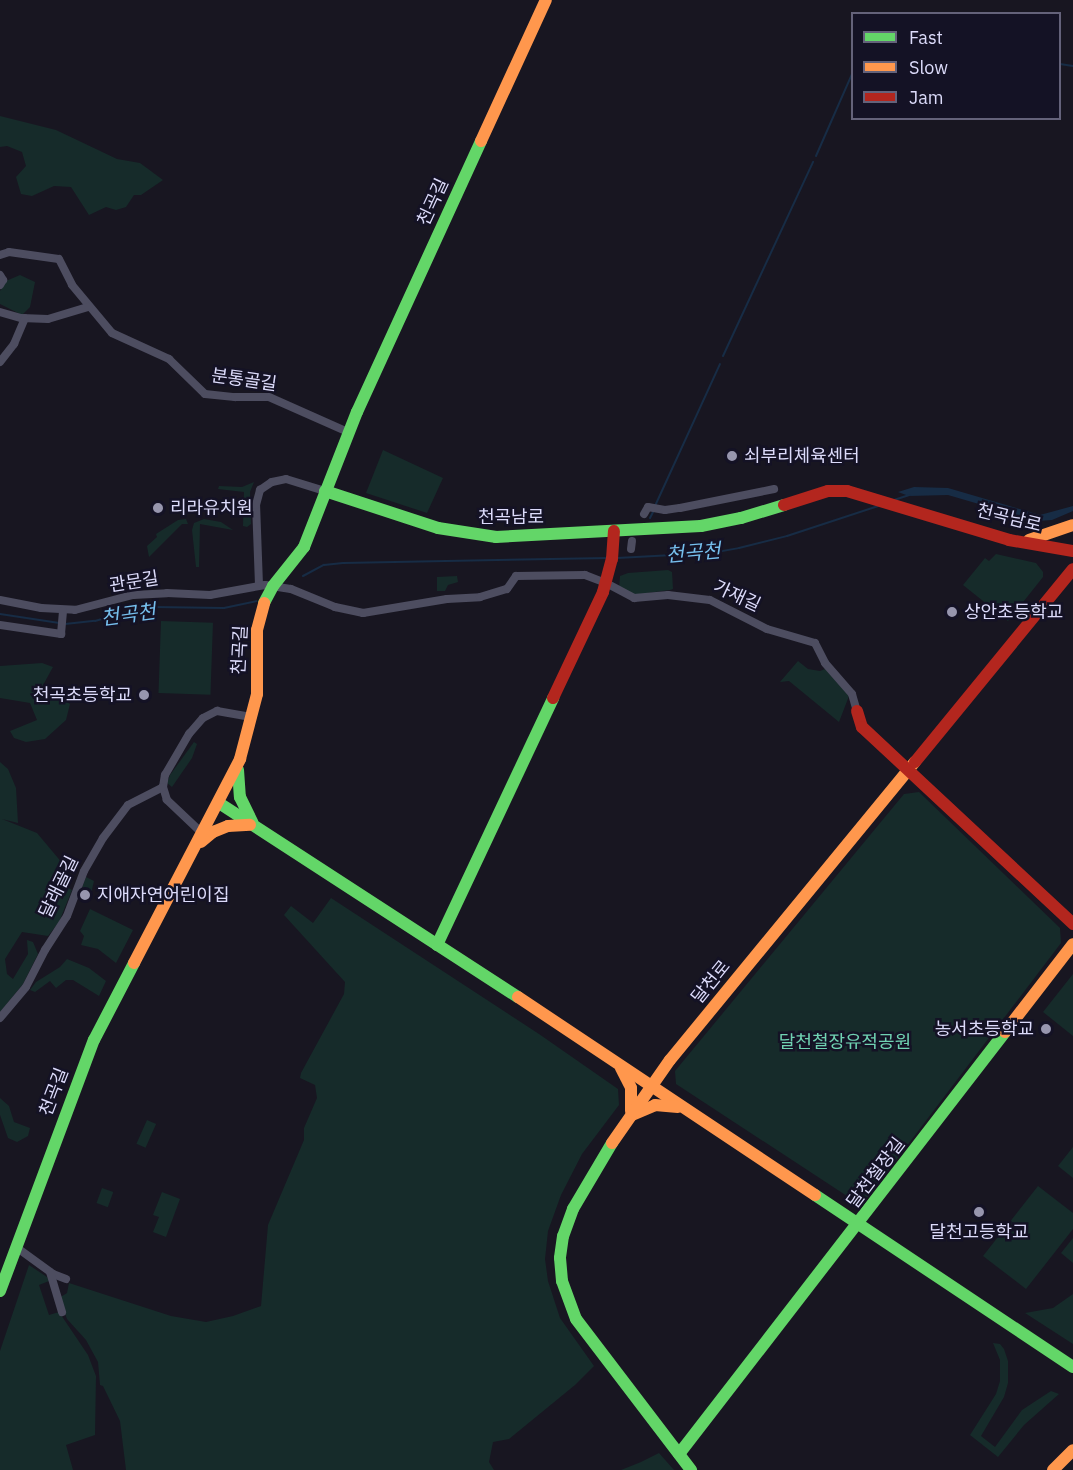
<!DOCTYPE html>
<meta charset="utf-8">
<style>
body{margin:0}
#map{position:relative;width:1073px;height:1470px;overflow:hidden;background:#181621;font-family:"IBM Plex Sans","Noto Sans KR",sans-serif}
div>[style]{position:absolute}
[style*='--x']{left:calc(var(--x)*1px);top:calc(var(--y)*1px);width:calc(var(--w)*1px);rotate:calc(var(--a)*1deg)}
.green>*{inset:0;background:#162b2a;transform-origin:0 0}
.water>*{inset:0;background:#172c45}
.stream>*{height:2px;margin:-1px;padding:0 1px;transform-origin:1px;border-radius:1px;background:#172c45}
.street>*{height:8px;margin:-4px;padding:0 4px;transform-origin:4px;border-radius:4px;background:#4d4d60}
.fast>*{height:12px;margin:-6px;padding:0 6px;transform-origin:6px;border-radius:6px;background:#63d668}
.slow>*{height:12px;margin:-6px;padding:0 6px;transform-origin:6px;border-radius:6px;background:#ff974d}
.jam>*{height:12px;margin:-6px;padding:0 6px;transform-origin:6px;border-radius:6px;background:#b3261e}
.dots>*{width:16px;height:16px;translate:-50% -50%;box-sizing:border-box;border:3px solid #141225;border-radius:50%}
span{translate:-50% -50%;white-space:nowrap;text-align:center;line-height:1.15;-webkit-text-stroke:5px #141225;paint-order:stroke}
.street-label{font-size:18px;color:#dcdbfa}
.poi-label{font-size:18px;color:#dcdbfa}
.left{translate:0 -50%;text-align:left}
.right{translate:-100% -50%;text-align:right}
.park-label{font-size:18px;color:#70d2b2}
.water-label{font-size:20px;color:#76bfed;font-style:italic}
.legend{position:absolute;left:851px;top:12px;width:210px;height:108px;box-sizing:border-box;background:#141225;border:2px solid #64627a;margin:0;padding:8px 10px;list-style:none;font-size:18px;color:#dcdbfa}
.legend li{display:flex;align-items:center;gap:12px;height:30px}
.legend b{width:30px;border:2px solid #64627a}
</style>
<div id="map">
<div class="green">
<div style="clip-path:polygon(0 116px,56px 130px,117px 159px,140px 163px,163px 180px,141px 195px,134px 195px,126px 207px,116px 210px,106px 207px,89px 215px,71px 187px,54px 186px,32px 196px,21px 194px,16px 177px,26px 166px,22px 152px,7px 146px,0 147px)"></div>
<div style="clip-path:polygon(20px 275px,35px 282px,30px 307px,22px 315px,0 304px,0 291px,6px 281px)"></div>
<div style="clip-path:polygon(383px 450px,443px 478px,427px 513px,366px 493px)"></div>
<div style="clip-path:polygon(254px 482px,250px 492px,251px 524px,247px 527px,243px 526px,244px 492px,218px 489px,219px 486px,242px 487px)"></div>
<div style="clip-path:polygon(186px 519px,188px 524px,182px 524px,149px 557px,147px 546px,157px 537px,156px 534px,178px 520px)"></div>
<div style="clip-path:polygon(204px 519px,221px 522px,233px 530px,200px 524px,199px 567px,196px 567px,192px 530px,194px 523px)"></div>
<div style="clip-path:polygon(996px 554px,1036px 563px,1043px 572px,1043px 577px,1008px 621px,963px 585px,985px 558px,989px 561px)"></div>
<div style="clip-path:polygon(668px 570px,672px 572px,673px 589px,670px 590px,632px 595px,619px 589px,620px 576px,628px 573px)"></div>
<div style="clip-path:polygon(457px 576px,458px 582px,448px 585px,445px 591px,437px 591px,437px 577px)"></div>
<div style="left:161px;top:621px;width:52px;height:72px;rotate:2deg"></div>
<div style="clip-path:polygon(798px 661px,808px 669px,820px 671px,825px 669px,849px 696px,839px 722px,789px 681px,780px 682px)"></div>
<div style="clip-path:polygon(42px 663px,53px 667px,42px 687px,70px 704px,66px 720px,45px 739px,26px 742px,14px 738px,10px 731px,37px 720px,30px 703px,0 698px,0 666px)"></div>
<div style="clip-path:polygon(194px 742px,197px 744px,192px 758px,172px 787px,167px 783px,170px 775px)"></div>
<div style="clip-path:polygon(0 762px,8px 769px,16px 788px,18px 823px,2px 819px,37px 833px,63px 864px,61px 884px,72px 890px,59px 922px,48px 936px,22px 932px,5px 959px,7px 974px,13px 979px,28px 954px,27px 940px,33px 942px,38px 954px,23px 984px,0 1012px)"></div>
<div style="clip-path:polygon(919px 792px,1060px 928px,1061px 943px,868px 1197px,853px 1200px,676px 1084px,675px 1071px,904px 794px)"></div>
<div style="clip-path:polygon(86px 877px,94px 881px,90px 898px,80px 893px)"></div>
<div style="clip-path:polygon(331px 898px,539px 1034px,618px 1089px,619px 1105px,582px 1154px,561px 1195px,548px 1231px,545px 1259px,548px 1281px,560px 1318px,594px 1366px,575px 1385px,509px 1439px,493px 1442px,489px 1462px,494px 1470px,126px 1470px,120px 1421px,103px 1386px,100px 1385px,98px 1362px,86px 1340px,67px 1319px,59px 1298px,67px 1293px,69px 1283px,171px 1316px,206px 1322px,233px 1316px,261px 1306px,268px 1225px,304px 1140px,304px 1128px,317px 1098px,315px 1085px,300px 1078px,301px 1073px,344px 994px,345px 982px,284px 915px,291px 906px,313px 923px)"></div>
<div style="clip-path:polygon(90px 909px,133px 930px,116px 963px,98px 949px,81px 945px,84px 936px,80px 931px)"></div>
<div style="clip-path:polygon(67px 959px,89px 968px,106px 981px,99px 996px,73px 980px,66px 980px,56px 988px,50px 981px,35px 992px,30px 990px,36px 982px,60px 967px)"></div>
<div style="clip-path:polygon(1073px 974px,1073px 1036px,1043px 1012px)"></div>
<div style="clip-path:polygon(0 1098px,9px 1106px,14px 1122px,30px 1128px,28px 1136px,17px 1142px,8px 1138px,0 1115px)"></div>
<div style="left:147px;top:1120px;width:10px;height:26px;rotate:24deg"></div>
<div style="clip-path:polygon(1073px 1147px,1073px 1178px,1058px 1166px)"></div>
<div style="clip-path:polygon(1038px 1186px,1073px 1213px,1073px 1229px,1026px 1289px,983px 1256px)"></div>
<div style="left:102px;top:1188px;width:12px;height:16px;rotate:20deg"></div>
<div style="clip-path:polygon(162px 1192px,180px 1199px,166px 1237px,153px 1232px,159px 1217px,153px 1215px)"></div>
<div style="clip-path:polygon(1073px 1238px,1073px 1263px,1061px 1253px)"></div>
<div style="clip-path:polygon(29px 1265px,47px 1277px,49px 1281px,39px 1285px,49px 1315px,59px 1312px,88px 1355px,96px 1376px,95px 1435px,66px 1445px,73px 1470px,0 1470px,0 1351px)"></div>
<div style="clip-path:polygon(1073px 1294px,1073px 1344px,1025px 1313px,1053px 1308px)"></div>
<div style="clip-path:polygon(993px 1343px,1000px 1344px,1004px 1349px,1008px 1361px,1008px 1383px,1004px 1397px,981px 1436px,995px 1447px,1022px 1410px,1051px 1391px,1059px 1394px,1024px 1425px,998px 1457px,970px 1435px,996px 1394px,1000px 1381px,1000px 1360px)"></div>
<div style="clip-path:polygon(659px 1453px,674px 1470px,621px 1470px,641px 1462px)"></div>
</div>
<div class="water">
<div style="clip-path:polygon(914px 487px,948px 488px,1040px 515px,1073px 506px,1073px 511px,1052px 520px,1037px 521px,948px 495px,909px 496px,898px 492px)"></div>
</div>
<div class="stream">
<div style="--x:1060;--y:64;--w:13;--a:9"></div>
<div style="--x:816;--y:156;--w:90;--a:-66.3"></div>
<div style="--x:723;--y:356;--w:214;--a:-65.1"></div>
<div style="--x:894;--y:500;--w:16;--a:-18"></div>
<div style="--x:655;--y:506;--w:156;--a:-65.4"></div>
<div style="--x:650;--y:518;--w:7;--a:-63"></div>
<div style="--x:617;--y:558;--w:94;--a:-3"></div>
<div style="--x:711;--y:553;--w:28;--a:-10"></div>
<div style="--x:739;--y:548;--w:49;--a:-14"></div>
<div style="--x:787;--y:536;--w:96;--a:-18.2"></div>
<div style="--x:303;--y:576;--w:24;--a:-28"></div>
<div style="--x:324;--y:565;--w:19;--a:-6"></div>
<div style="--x:343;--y:563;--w:265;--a:-1.1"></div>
<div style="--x:0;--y:614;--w:60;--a:8.7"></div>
<div style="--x:65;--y:624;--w:30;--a:-6"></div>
<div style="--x:95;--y:621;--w:40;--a:-16"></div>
<div style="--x:133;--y:610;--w:21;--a:-8"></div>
<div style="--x:154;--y:607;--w:70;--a:0.8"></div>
<div style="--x:224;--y:608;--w:33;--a:-12"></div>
</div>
<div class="street">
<div style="--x:0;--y:255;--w:9;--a:-18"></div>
<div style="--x:9;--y:252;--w:50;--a:8"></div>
<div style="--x:59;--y:259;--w:29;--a:63"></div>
<div style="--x:72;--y:285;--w:62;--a:50.2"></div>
<div style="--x:112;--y:333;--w:63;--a:24.5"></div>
<div style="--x:169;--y:359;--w:50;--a:44.2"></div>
<div style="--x:205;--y:394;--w:30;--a:6"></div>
<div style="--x:235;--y:397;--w:34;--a:0"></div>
<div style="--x:269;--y:397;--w:86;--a:23.9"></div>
<div style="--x:0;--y:275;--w:6;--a:59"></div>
<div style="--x:3;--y:280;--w:6;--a:121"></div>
<div style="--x:0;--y:312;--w:22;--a:16"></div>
<div style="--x:21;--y:318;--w:27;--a:2"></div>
<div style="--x:48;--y:319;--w:42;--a:-16.7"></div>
<div style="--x:0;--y:362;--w:23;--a:-52"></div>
<div style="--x:14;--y:344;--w:28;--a:-67"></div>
<div style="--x:644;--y:514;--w:8;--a:-60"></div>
<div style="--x:648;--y:507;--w:17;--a:10"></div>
<div style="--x:665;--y:510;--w:15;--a:-8"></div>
<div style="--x:680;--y:508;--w:96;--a:-11.4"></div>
<div style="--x:631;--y:549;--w:8;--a:-83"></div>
<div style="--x:259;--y:585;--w:80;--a:-92.1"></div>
<div style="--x:256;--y:505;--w:16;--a:-75"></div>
<div style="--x:260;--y:490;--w:14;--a:-34"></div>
<div style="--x:272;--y:482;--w:14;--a:-12"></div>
<div style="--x:286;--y:479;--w:41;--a:17.1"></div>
<div style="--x:0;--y:600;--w:42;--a:11"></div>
<div style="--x:41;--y:608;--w:34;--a:3"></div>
<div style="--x:75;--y:610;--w:60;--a:-14.5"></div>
<div style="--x:133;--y:595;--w:34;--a:-3"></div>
<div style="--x:167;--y:593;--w:43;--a:2.7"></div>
<div style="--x:210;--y:595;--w:56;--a:-10.3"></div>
<div style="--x:265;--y:585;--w:26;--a:9"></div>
<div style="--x:291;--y:589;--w:48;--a:22.2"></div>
<div style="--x:335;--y:607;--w:29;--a:12"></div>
<div style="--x:363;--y:613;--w:85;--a:-9.5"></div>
<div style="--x:447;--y:599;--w:33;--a:-3"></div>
<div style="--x:480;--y:597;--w:28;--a:-17"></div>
<div style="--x:507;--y:589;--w:16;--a:-55"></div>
<div style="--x:516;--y:576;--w:69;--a:-0.8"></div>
<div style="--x:585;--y:575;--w:22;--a:21"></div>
<div style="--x:606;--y:583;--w:32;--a:28"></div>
<div style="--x:634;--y:598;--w:34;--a:-5"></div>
<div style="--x:668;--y:595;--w:42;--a:6.8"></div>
<div style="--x:710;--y:600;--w:64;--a:27"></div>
<div style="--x:767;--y:629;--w:50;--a:16.3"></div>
<div style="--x:815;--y:643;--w:22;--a:63"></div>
<div style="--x:825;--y:663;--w:41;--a:48.9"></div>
<div style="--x:852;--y:694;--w:18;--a:74"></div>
<div style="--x:0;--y:625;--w:62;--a:8.4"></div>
<div style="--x:61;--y:634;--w:23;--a:-85"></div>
<div style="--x:203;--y:834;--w:50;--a:-136.6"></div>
<div style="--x:167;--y:800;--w:14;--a:-107"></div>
<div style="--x:163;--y:787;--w:12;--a:-81"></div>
<div style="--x:165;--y:775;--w:48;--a:-59.7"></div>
<div style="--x:189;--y:734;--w:21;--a:-49"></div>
<div style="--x:203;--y:718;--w:16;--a:-27"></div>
<div style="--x:217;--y:711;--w:36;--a:10"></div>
<div style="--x:0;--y:1018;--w:40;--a:-50"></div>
<div style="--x:26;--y:987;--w:42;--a:-62.8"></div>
<div style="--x:45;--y:950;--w:40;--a:-57.1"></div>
<div style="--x:67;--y:916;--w:48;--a:-69.3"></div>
<div style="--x:84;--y:871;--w:38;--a:-60"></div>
<div style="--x:103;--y:838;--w:41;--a:-52.9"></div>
<div style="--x:128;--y:805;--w:39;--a:-27"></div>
<div style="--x:16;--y:1247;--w:46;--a:36.1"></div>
<div style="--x:53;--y:1274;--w:14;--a:21"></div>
<div style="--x:50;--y:1272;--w:42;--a:73.3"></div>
</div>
<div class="fast">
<div style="--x:325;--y:491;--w:119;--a:18.1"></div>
<div style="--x:438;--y:528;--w:59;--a:8.8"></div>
<div style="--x:496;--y:537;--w:205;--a:-3.1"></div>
<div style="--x:701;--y:526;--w:41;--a:-11.3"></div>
<div style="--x:741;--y:518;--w:45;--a:-16.8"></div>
<div style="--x:264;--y:603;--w:19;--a:-62"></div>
<div style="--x:273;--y:586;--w:50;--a:-51.5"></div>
<div style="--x:304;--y:547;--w:145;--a:-68.6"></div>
<div style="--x:357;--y:412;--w:298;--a:-65.4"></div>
<div style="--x:238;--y:770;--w:27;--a:86"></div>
<div style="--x:240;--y:797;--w:28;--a:64"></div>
<div style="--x:219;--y:803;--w:356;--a:33"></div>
<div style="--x:437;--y:945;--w:273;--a:-64.8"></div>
<div style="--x:612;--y:1143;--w:77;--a:120.6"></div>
<div style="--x:573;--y:1209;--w:29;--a:110"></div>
<div style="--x:563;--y:1236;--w:22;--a:98"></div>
<div style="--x:560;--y:1258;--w:23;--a:85"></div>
<div style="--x:562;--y:1281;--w:40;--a:69.8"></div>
<div style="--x:576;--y:1319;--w:190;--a:52.7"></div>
<div style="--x:815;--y:1195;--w:310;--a:33.7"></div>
<div style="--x:0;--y:1291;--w:268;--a:-69.5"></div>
<div style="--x:94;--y:1040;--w:87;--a:-62.5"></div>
<div style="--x:679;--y:1454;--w:533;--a:-52.31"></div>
</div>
<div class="slow">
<div style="--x:481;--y:141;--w:155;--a:-65.3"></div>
<div style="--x:1029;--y:540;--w:46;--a:-18.8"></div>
<div style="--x:201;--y:842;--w:16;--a:-40"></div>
<div style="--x:213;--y:832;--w:16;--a:-22"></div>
<div style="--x:228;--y:826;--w:22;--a:-3"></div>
<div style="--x:134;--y:963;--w:230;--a:-62.5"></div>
<div style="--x:240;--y:759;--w:67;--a:-75.3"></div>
<div style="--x:257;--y:694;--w:64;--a:-90"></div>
<div style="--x:257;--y:630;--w:28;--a:-75"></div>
<div style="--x:518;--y:997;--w:357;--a:33.7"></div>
<div style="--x:1005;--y:1032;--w:111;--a:-52.3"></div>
<div style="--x:621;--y:1068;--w:22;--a:63"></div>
<div style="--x:631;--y:1088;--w:23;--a:90"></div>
<div style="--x:632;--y:1115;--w:25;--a:-23"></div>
<div style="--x:655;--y:1105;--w:23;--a:5"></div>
<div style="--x:612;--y:1143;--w:101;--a:-55.1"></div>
<div style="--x:670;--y:1060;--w:386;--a:-50.6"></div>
<div style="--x:1053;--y:1470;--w:28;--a:-45"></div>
</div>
<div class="jam">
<div style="--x:784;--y:505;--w:46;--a:-17.7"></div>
<div style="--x:828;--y:491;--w:19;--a:0"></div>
<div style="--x:847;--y:491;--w:169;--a:16.8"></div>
<div style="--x:1009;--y:540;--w:65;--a:9.8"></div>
<div style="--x:553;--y:698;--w:117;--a:-64.7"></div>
<div style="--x:603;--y:592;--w:34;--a:-75"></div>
<div style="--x:612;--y:559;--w:28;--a:-86"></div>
<div style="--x:857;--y:711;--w:17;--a:73"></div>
<div style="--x:862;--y:727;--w:289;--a:43"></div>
<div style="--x:915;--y:762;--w:249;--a:-50.7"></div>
</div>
<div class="dots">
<div style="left:732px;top:456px;background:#9796ae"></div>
<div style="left:158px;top:508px;background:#9796ae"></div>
<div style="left:952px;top:612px;background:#9796ae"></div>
<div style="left:144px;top:695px;background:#9796ae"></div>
<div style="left:85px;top:895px;background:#9796ae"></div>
<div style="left:1046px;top:1029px;background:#9796ae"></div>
<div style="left:979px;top:1212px;background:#9796ae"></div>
</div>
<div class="street-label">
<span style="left:433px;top:202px;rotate:-65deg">천곡길</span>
<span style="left:244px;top:380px;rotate:8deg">분통골길</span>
<span style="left:511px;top:517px">천곡남로</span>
<span style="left:1009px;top:518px;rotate:14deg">천곡남로</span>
<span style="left:134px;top:582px;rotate:-9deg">관문길</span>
<span style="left:737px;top:596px;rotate:25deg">가재길</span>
<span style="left:240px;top:650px;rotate:-87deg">천곡길</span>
<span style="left:59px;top:887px;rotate:-64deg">달래골길</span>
<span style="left:711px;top:982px;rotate:-51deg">달천로</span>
<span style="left:54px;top:1092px;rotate:-69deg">천곡길</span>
<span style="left:876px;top:1173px;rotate:-53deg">달천철장길</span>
</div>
<div class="poi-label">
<span class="left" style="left:744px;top:456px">쇠부리체육센터</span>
<span class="left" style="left:170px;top:508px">리라유치원</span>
<span class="left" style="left:964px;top:612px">상안초등학교</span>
<span class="right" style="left:132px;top:695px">천곡초등학교</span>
<span class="left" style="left:97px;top:895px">지애자연어린이집</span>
<span class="right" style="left:1034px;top:1029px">농서초등학교</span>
<span style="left:979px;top:1232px">달천고등학교</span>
</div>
<div class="park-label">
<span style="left:845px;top:1042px">달천철장유적공원</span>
</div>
<div class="water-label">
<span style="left:693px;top:552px;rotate:-5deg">천곡천</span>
<span style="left:128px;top:614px;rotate:-8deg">천곡천</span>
</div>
<ul class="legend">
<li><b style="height:8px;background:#63d668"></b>Fast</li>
<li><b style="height:8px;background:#ff974d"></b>Slow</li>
<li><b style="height:8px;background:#b3261e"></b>Jam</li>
</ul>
</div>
